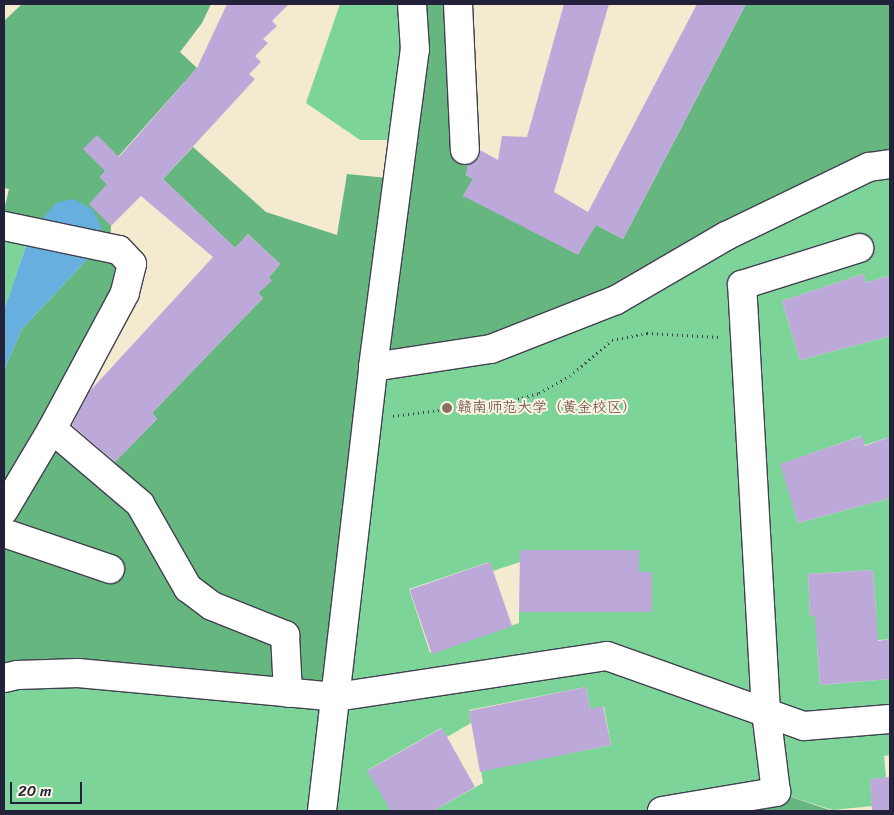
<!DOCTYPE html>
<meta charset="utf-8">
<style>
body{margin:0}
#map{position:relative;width:894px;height:815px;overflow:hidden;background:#f3ead0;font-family:Sriracha,"LXGW WenKai TC",sans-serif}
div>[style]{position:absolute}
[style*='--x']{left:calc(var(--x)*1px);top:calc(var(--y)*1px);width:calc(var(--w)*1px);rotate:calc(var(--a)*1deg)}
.green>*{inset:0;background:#7dd498}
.forest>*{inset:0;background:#66b680}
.water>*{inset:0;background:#67afde}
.building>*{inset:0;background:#bda9d9;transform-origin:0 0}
.path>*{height:3px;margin-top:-1.5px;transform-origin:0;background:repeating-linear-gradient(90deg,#414051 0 1px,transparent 0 5px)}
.roads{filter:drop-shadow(1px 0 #414051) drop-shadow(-1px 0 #414051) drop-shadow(0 1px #414051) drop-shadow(0 -1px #414051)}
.street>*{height:28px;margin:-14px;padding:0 14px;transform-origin:14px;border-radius:14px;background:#fff}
.dots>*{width:14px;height:14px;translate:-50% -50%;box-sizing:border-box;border:2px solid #fcf5e5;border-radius:50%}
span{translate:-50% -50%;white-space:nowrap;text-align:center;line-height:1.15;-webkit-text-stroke:4px #fcf5e5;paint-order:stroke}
.education-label{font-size:15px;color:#785e54}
.left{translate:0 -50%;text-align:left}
.frame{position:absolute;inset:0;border:5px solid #22223b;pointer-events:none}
.scale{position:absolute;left:10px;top:782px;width:72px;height:22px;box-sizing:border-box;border:2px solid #22223b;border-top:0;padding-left:6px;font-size:15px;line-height:18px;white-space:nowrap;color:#22223b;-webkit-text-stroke:4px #fcf5e5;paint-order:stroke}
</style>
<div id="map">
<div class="green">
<div style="clip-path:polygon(340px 4px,412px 4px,404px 140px,360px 140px,306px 103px)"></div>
<div style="clip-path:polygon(evenodd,890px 164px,890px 275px,866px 283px,863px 274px,782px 301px,800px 360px,890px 336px,890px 437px,865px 445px,861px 436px,781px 464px,798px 523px,890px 498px,890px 639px,817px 646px,820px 685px,890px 679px,890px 755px,884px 756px,886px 778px,870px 779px,872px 806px,833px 810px,776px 792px,662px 811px,433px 811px,483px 783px,481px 771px,611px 745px,604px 707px,590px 709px,586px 687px,469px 710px,471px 723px,447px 737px,441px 728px,368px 770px,391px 811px,4px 811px,4px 678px,373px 367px,890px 164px,520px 550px,639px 550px,639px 572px,652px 572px,652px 612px,519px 612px,519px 623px,430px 653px,409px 589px,489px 562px,493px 571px,520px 562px,520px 550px,890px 164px,873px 570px,876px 612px,810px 616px,808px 574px,873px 570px)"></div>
<div style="clip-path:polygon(4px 226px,31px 232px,4px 310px)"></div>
</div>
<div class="forest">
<div style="clip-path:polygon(22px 4px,211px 4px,202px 23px,180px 52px,197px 68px,100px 177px,107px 184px,111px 226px,110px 248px,132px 264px,52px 429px,109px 468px,157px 419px,152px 413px,263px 298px,258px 293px,271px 281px,269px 277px,280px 264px,248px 234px,235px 248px,163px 179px,193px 147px,266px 212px,337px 235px,347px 174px,398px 179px,412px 4px,458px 4px,473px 146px,466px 175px,473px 179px,463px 196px,596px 225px,623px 239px,746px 4px,890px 4px,890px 164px,491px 349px,373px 367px,336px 697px,4px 678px,4px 370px,22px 329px,93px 253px,31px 232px,4px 226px,4px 210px,9px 189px,4px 188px,4px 21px)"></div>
<div style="clip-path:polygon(776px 792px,833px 811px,662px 811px)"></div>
</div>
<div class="water">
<div style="clip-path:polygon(73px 199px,92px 209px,101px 226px,97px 245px,93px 253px,22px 329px,4px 370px,4px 310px,31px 232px,56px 203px)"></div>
</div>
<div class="building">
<div style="clip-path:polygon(227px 4px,289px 4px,272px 21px,277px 26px,263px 39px,268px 43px,255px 56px,261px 62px,249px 74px,255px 79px,163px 179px,235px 248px,248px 234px,280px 264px,269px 277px,272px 281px,258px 293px,263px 298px,152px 413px,157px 419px,115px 462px,72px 425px,89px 392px,213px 257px,141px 196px,111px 226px,89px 204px,107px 184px,100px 177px,105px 171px,83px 149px,97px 135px,119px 157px,197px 68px)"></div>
<div style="clip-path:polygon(564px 4px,609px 4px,554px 192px,588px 212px,697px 4px,746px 4px,623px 239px,596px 225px,578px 255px,463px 196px,473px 179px,466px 175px,468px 165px,479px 158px,480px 150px,498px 160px,502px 136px,527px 137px)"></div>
<div style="clip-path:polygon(863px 274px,866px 283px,890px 275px,890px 336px,800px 360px,782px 301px)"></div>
<div style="clip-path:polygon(862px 436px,865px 446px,890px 437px,890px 498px,798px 523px,780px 464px)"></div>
<div style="clip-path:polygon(520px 550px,639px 550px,639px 572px,652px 572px,652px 612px,519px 612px)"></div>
<div style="left:490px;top:562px;width:68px;height:85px;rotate:71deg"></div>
<div style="clip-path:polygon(873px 570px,878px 641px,890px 639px,890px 679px,820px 685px,815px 616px,810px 616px,808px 574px)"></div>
<div style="clip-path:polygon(586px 687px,590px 709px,603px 706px,611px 745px,480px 772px,469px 711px)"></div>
<div style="clip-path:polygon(442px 728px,475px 787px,433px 811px,391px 811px,367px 771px)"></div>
<div style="clip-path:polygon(890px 777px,890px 811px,872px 811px,870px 779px)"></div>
</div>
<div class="path">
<div style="--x:393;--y:416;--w:116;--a:-7.4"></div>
<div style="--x:508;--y:401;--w:32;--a:-14"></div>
<div style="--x:539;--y:393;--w:35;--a:-29"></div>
<div style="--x:570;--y:376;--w:55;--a:-40.6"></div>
<div style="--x:612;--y:340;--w:36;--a:-11"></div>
<div style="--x:647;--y:333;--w:72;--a:3.2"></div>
</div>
<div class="roads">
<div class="street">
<div style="--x:458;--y:4;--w:146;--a:87.3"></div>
<div style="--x:4;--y:226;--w:117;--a:11.8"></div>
<div style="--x:119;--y:250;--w:19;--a:47"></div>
<div style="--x:132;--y:264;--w:30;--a:104"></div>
<div style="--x:125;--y:293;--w:154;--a:118.2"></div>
<div style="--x:52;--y:429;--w:116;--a:40.4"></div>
<div style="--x:140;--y:504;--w:97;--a:60.3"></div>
<div style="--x:188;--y:588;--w:30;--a:37"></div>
<div style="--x:212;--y:606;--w:79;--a:21.7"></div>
<div style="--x:285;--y:635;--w:58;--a:87"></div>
<div style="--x:373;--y:367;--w:119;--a:-8.7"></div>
<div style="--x:491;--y:349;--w:134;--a:-21.4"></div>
<div style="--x:616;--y:300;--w:127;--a:-30.2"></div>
<div style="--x:726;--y:236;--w:159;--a:-25.8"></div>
<div style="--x:869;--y:167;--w:21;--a:-8"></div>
<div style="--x:4;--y:510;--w:94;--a:-59.3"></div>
<div style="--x:4;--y:533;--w:112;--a:18.8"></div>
<div style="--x:4;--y:678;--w:13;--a:-13"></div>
<div style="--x:17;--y:675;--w:61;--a:-1.9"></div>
<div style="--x:78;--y:673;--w:259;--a:5.3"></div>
<div style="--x:336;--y:697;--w:274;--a:-8.6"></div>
<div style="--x:607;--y:656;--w:209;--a:19.6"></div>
<div style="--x:804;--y:726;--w:86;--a:-4.7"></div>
<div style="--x:322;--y:811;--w:447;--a:-83.4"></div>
<div style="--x:373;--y:367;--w:320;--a:-82.5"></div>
<div style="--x:415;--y:50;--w:46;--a:-93.7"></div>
<div style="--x:662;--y:811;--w:116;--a:-9.5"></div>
<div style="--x:776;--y:792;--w:81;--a:-97.1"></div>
<div style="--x:766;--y:712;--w:428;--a:-93.2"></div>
<div style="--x:742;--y:285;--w:123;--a:-17.5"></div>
</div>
</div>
<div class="dots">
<div style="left:447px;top:408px;background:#8d6e63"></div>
</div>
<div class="education-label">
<span class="left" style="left:457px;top:408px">赣南师范大学（黄金校区）</span>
</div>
<div class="frame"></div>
<div class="scale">20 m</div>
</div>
